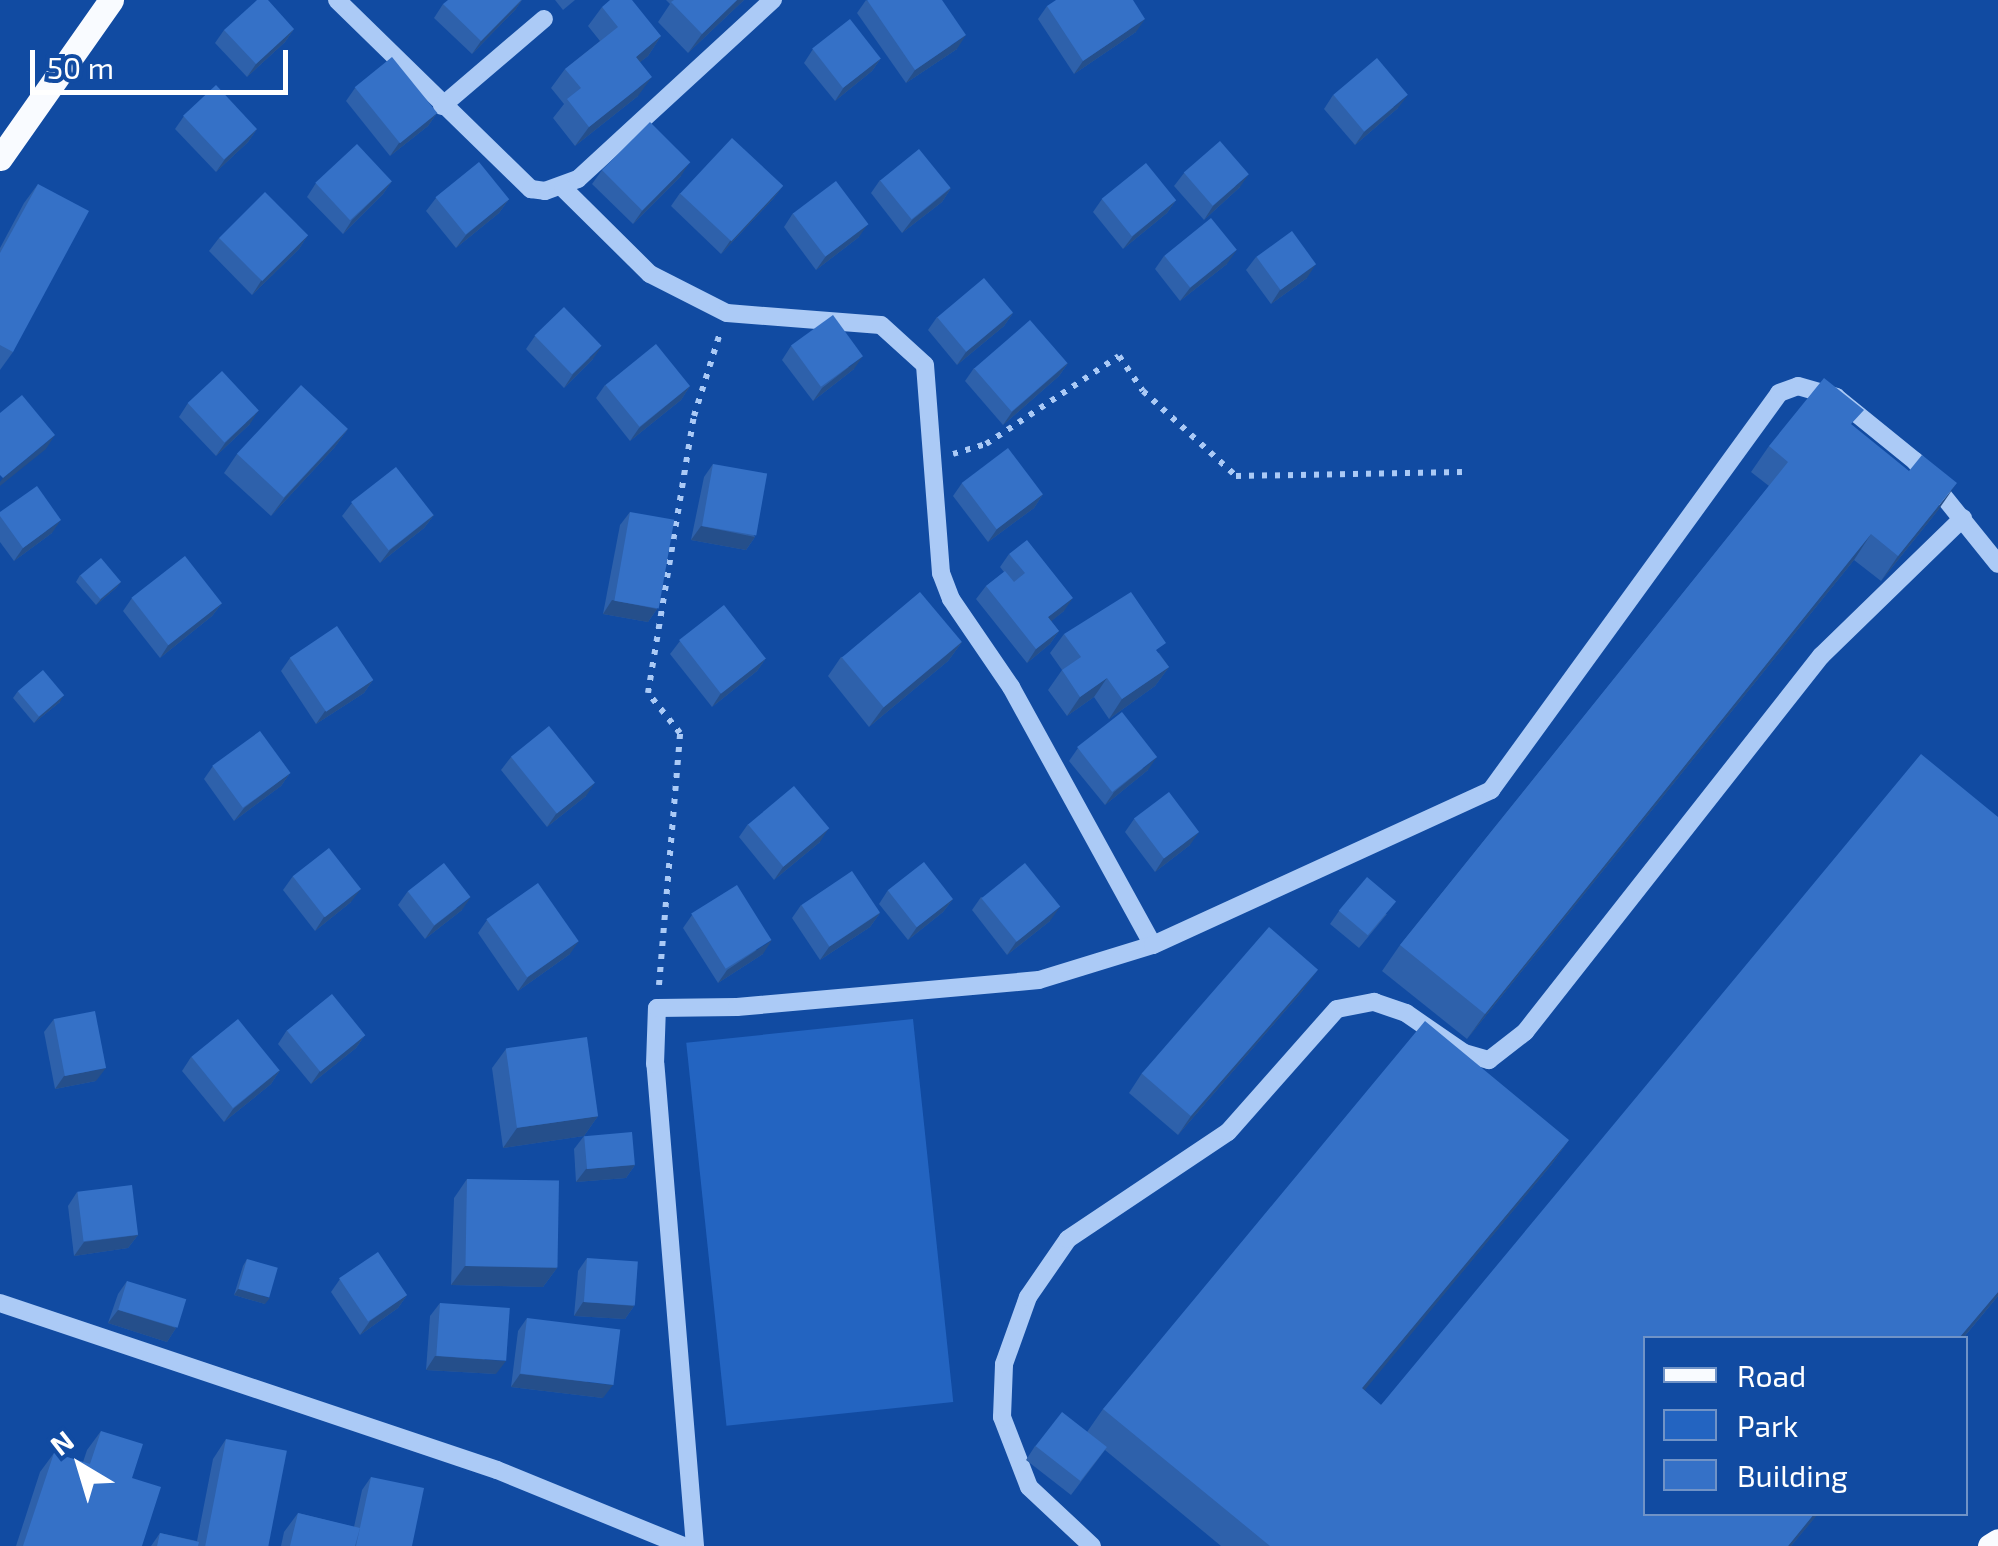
<!DOCTYPE html>
<style>
body{margin:0}
#map{position:relative;width:1998px;height:1546px;overflow:hidden;background:#114ba2;font-family:"Exo 2",sans-serif}
div>[style]{position:absolute}
[style*='--x']{left:calc(var(--x)*1px);top:calc(var(--y)*1px);width:calc(var(--w)*1px);rotate:calc(var(--a)*1deg)}
.green>*{inset:0;background:#2364c1;transform-origin:0 0}
.path>*{height:6px;margin-top:-3px;transform-origin:0;background:repeating-linear-gradient(90deg,#abcaf6 0 5px,transparent 0 13px)}
.minor>*{height:18px;margin:-9px;padding:0 9px;transform-origin:9px;border-radius:9px;background:#abcaf6}
.major>*{height:25px;margin:-12.5px;padding:0 12.5px;transform-origin:12.5px;border-radius:12.5px;background:#f9fbff}
.wall>*{inset:0;background:#2e61ab}
.shaded-wall>*{inset:0;background:#254f8b}
.building>*{inset:0;background:#3571c7;transform-origin:0 0}
span{translate:-50% -50%;white-space:nowrap;text-align:center;line-height:1.15;-webkit-text-stroke:9px #114ba2;paint-order:stroke}
.legend{position:absolute;left:1643px;top:1336px;width:325px;height:180px;box-sizing:border-box;background:#114ba2;border:2px solid #7093c7;margin:0;padding:12px 18px;list-style:none;font-size:30px;color:#fff}
.legend li{display:flex;align-items:center;gap:20px;height:50px}
.legend b{width:50px;border:2px solid #7093c7}
.north{position:absolute;left:30px;top:1416px;width:100px;height:100px;-webkit-text-stroke:8px #114ba2;paint-order:stroke;rotate:322deg;font-size:28px;font-weight:700;line-height:40px;text-align:center;color:#fff}
.north::after{content:'';display:block;margin:auto;width:35px;height:45px;background:#fff;clip-path:polygon(50% 0,100% 100%,50% 72%,0 100%)}
.scale{position:absolute;left:30px;top:50px;width:258px;height:45px;box-sizing:border-box;border:5px solid #fff;border-top:0;padding-left:12px;font-size:30px;line-height:35px;white-space:nowrap;color:#fff;-webkit-text-stroke:8px #114ba2;paint-order:stroke}
</style>
<div id="map">
<div class="green">
<div style="left:913px;top:1019px;width:385px;height:228px;rotate:84deg"></div>
</div>
<div class="path">
<div style="--x:953;--y:454;--w:34;--a:-17"></div>
<div style="--x:986;--y:444;--w:159;--a:-33.5"></div>
<div style="--x:1119;--y:356;--w:42;--a:55.6"></div>
<div style="--x:1143;--y:391;--w:126;--a:42.4"></div>
<div style="--x:1236;--y:476;--w:226;--a:-1"></div>
<div style="--x:659;--y:985;--w:253;--a:-85.2"></div>
<div style="--x:680;--y:733;--w:51;--a:-128.7"></div>
<div style="--x:648;--y:693;--w:281;--a:-80.6"></div>
<div style="--x:694;--y:416;--w:87;--a:-72.6"></div>
</div>
<div class="minor">
<div style="--x:337;--y:0;--w:271;--a:44.3"></div>
<div style="--x:531;--y:189;--w:14;--a:8"></div>
<div style="--x:545;--y:191;--w:35;--a:-20"></div>
<div style="--x:578;--y:179;--w:265;--a:-42.6"></div>
<div style="--x:442;--y:106;--w:134;--a:-40.5"></div>
<div style="--x:563;--y:188;--w:122;--a:44.7"></div>
<div style="--x:650;--y:274;--w:86;--a:26.9"></div>
<div style="--x:727;--y:313;--w:154;--a:4.5"></div>
<div style="--x:881;--y:325;--w:59;--a:42.3"></div>
<div style="--x:925;--y:365;--w:209;--a:85.6"></div>
<div style="--x:941;--y:573;--w:28;--a:69"></div>
<div style="--x:951;--y:599;--w:107;--a:55.7"></div>
<div style="--x:1011;--y:687;--w:294;--a:61.2"></div>
<div style="--x:0;--y:1303;--w:524;--a:18.57"></div>
<div style="--x:497;--y:1470;--w:201;--a:22.2"></div>
<div style="--x:695;--y:1546;--w:484;--a:-94.7"></div>
<div style="--x:655;--y:1064;--w:56;--a:-88"></div>
<div style="--x:657;--y:1008;--w:80;--a:-0.7"></div>
<div style="--x:737;--y:1007;--w:303;--a:-5.1"></div>
<div style="--x:1039;--y:980;--w:119;--a:-17.1"></div>
<div style="--x:1153;--y:945;--w:372;--a:-24.6"></div>
<div style="--x:1491;--y:790;--w:490;--a:-54"></div>
<div style="--x:1779;--y:393;--w:20;--a:-20"></div>
<div style="--x:1798;--y:386;--w:40;--a:16"></div>
<div style="--x:1836;--y:397;--w:102;--a:39"></div>
<div style="--x:1915;--y:461;--w:132;--a:51.1"></div>
<div style="--x:1092;--y:1546;--w:86;--a:-136.9"></div>
<div style="--x:1029;--y:1487;--w:75;--a:-111.1"></div>
<div style="--x:1002;--y:1417;--w:53;--a:-87.8"></div>
<div style="--x:1004;--y:1364;--w:71;--a:-70.3"></div>
<div style="--x:1028;--y:1297;--w:70;--a:-55.4"></div>
<div style="--x:1068;--y:1239;--w:192;--a:-33.8"></div>
<div style="--x:1228;--y:1132;--w:164;--a:-48.5"></div>
<div style="--x:1337;--y:1009;--w:38;--a:-11"></div>
<div style="--x:1374;--y:1002;--w:34;--a:19"></div>
<div style="--x:1406;--y:1013;--w:70;--a:34.6"></div>
<div style="--x:1464;--y:1053;--w:26;--a:16"></div>
<div style="--x:1489;--y:1060;--w:46;--a:-37.9"></div>
<div style="--x:1525;--y:1032;--w:479;--a:-51.8"></div>
<div style="--x:1821;--y:656;--w:198;--a:-44.2"></div>
</div>
<div class="major">
<div style="--x:0;--y:158;--w:193;--a:-54.9"></div>
<div style="--x:1990;--y:1546;--w:9;--a:-32"></div>
</div>
<div class="wall">
<div style="clip-path:polygon(522px 0,515px 10px,472px 54px,434px 18px,443px 4px)"></div>
<div style="clip-path:polygon(555px 0,575px 0,563px 10px)"></div>
<div style="clip-path:polygon(666px 0,744px 0,688px 53px,658px 22px,670px 4px)"></div>
<div style="clip-path:polygon(866px 0,957px 49px,906px 83px,857px 13px)"></div>
<div style="clip-path:polygon(1047px 6px,1136px 32px,1074px 74px,1038px 19px)"></div>
<div style="clip-path:polygon(602px 7px,661px 36px,648px 56px,640px 62px,638px 96px,575px 146px,553px 118px,564px 104px,551px 88px,565px 69px,600px 41px,588px 26px)"></div>
<div style="clip-path:polygon(294px 29px,285px 42px,247px 77px,215px 43px,224px 30px)"></div>
<div style="clip-path:polygon(813px 49px,881px 58px,872px 71px,835px 101px,804px 63px)"></div>
<div style="clip-path:polygon(355px 88px,437px 113px,428px 126px,390px 156px,346px 101px)"></div>
<div style="clip-path:polygon(1333px 95px,1398px 108px,1355px 145px,1324px 109px)"></div>
<div style="clip-path:polygon(184px 116px,257px 129px,248px 142px,216px 172px,175px 129px)"></div>
<div style="clip-path:polygon(602px 170px,681px 176px,633px 224px,592px 184px)"></div>
<div style="clip-path:polygon(1184px 173px,1240px 187px,1204px 220px,1174px 186px)"></div>
<div style="clip-path:polygon(880px 180px,951px 188px,942px 202px,902px 233px,871px 193px)"></div>
<div style="clip-path:polygon(392px 181px,383px 194px,343px 234px,307px 197px,316px 183px)"></div>
<div style="clip-path:polygon(38px 184px,13px 352px,0 370px,0 248px,24px 203px)"></div>
<div style="clip-path:polygon(783px 186px,773px 199px,721px 254px,671px 206px,680px 193px)"></div>
<div style="clip-path:polygon(436px 198px,509px 199px,499px 213px,456px 248px,426px 211px)"></div>
<div style="clip-path:polygon(1102px 199px,1176px 200px,1167px 213px,1123px 249px,1093px 212px)"></div>
<div style="clip-path:polygon(793px 213px,859px 237px,816px 270px,784px 227px)"></div>
<div style="clip-path:polygon(308px 235px,299px 249px,252px 295px,209px 251px,219px 238px)"></div>
<div style="clip-path:polygon(1164px 256px,1227px 264px,1180px 301px,1155px 269px)"></div>
<div style="clip-path:polygon(1256px 257px,1307px 278px,1271px 304px,1246px 270px)"></div>
<div style="clip-path:polygon(1013px 313px,1004px 326px,957px 365px,928px 330px,937px 317px)"></div>
<div style="clip-path:polygon(535px 336px,593px 359px,564px 388px,526px 349px)"></div>
<div style="clip-path:polygon(791px 346px,854px 369px,813px 401px,782px 360px)"></div>
<div style="clip-path:polygon(1068px 363px,1059px 376px,1003px 425px,965px 381px,974px 368px)"></div>
<div style="clip-path:polygon(605px 385px,690px 386px,681px 400px,630px 441px,596px 398px)"></div>
<div style="clip-path:polygon(188px 403px,250px 424px,216px 456px,179px 417px)"></div>
<div style="clip-path:polygon(1853px 426px,1939px 509px,1881px 581px,1854px 560px,1467px 1039px,1382px 971px,1400px 945px,1769px 486px,1751px 472px,1769px 446px)"></div>
<div style="clip-path:polygon(348px 429px,334px 448px,271px 516px,224px 473px,237px 454px)"></div>
<div style="clip-path:polygon(713px 464px,755px 537px,746px 550px,691px 540px,704px 477px)"></div>
<div style="clip-path:polygon(962px 483px,1043px 494px,1034px 508px,988px 542px,953px 496px)"></div>
<div style="clip-path:polygon(352px 503px,434px 515px,424px 528px,380px 563px,342px 516px)"></div>
<div style="clip-path:polygon(0 512px,52px 533px,14px 561px,0 542px)"></div>
<div style="clip-path:polygon(630px 512px,657px 609px,648px 622px,603px 614px,620px 525px)"></div>
<div style="clip-path:polygon(1009px 554px,1064px 611px,1051px 621px,1059px 631px,1050px 644px,1027px 663px,976px 599px,986px 586px,1004px 572px,1000px 567px)"></div>
<div style="clip-path:polygon(80px 575px,121px 582px,116px 588px,96px 605px,76px 582px)"></div>
<div style="clip-path:polygon(132px 598px,222px 603px,212px 616px,160px 658px,123px 611px)"></div>
<div style="clip-path:polygon(1064px 634px,1159px 653px,1169px 667px,1155px 686px,1109px 719px,1094px 697px,1067px 716px,1048px 690px,1062px 670px,1050px 653px)"></div>
<div style="clip-path:polygon(680px 641px,766px 658px,757px 671px,712px 707px,670px 654px)"></div>
<div style="clip-path:polygon(962px 642px,948px 661px,869px 727px,828px 676px,841px 657px)"></div>
<div style="clip-path:polygon(290px 658px,373px 680px,364px 693px,316px 724px,281px 671px)"></div>
<div style="clip-path:polygon(18px 691px,60px 702px,34px 723px,13px 698px)"></div>
<div style="clip-path:polygon(1078px 748px,1148px 770px,1105px 805px,1069px 761px)"></div>
<div style="clip-path:polygon(511px 757px,586px 796px,547px 827px,501px 770px)"></div>
<div style="clip-path:polygon(213px 766px,290px 773px,281px 786px,234px 821px,204px 779px)"></div>
<div style="clip-path:polygon(1998px 817px,1998px 1296px,1791px 1546px,1221px 1546px,1105px 1450px,1071px 1495px,1026px 1460px,1035px 1446px,1087px 1432px,1103px 1409px,1569px 1140px,1551px 1165px,1364px 1390px,1381px 1405px)"></div>
<div style="clip-path:polygon(1134px 819px,1190px 845px,1155px 872px,1125px 832px)"></div>
<div style="clip-path:polygon(748px 824px,820px 842px,774px 880px,739px 837px)"></div>
<div style="clip-path:polygon(293px 876px,351px 902px,315px 931px,283px 890px)"></div>
<div style="clip-path:polygon(888px 890px,953px 899px,943px 912px,908px 940px,879px 904px)"></div>
<div style="clip-path:polygon(408px 891px,462px 910px,425px 939px,398px 905px)"></div>
<div style="clip-path:polygon(981px 897px,1050px 921px,1007px 955px,972px 910px)"></div>
<div style="clip-path:polygon(801px 905px,880px 913px,870px 927px,820px 960px,792px 918px)"></div>
<div style="clip-path:polygon(1339px 911px,1387px 914px,1359px 948px,1330px 924px)"></div>
<div style="clip-path:polygon(692px 915px,763px 954px,718px 983px,683px 928px)"></div>
<div style="clip-path:polygon(487px 920px,570px 954px,518px 991px,478px 933px)"></div>
<div style="clip-path:polygon(1304px 989px,1178px 1135px,1129px 1093px,1142px 1073px)"></div>
<div style="clip-path:polygon(54px 1019px,96px 1081px,55px 1089px,44px 1032px)"></div>
<div style="clip-path:polygon(287px 1030px,365px 1035px,356px 1048px,311px 1084px,278px 1044px)"></div>
<div style="clip-path:polygon(506px 1049px,598px 1116px,584px 1136px,503px 1148px,492px 1068px)"></div>
<div style="clip-path:polygon(191px 1057px,280px 1070px,271px 1084px,224px 1122px,182px 1071px)"></div>
<div style="clip-path:polygon(584px 1136px,635px 1165px,626px 1178px,576px 1182px,574px 1149px)"></div>
<div style="clip-path:polygon(467px 1179px,557px 1268px,543px 1287px,451px 1285px,454px 1198px)"></div>
<div style="clip-path:polygon(77px 1192px,138px 1235px,128px 1248px,74px 1256px,68px 1206px)"></div>
<div style="clip-path:polygon(587px 1258px,634px 1306px,625px 1319px,574px 1316px,578px 1271px)"></div>
<div style="clip-path:polygon(247px 1259px,265px 1304px,234px 1295px,243px 1266px)"></div>
<div style="clip-path:polygon(340px 1279px,407px 1295px,398px 1308px,360px 1335px,331px 1292px)"></div>
<div style="clip-path:polygon(127px 1281px,176px 1328px,167px 1342px,108px 1323px,118px 1294px)"></div>
<div style="clip-path:polygon(440px 1303px,496px 1374px,426px 1370px,430px 1316px)"></div>
<div style="clip-path:polygon(527px 1318px,603px 1398px,511px 1387px,518px 1331px)"></div>
<div style="clip-path:polygon(101px 1431px,132px 1478px,142px 1546px,16px 1546px,40px 1472px,54px 1453px,83px 1462px,87px 1450px)"></div>
<div style="clip-path:polygon(226px 1439px,268px 1546px,151px 1546px,160px 1533px,197px 1541px,213px 1459px)"></div>
<div style="clip-path:polygon(371px 1477px,412px 1546px,281px 1546px,284px 1532px,298px 1513px,354px 1527px,362px 1490px)"></div>
</div>
<div class="shaded-wall">
<div style="clip-path:polygon(522px 0,515px 10px,472px 54px,481px 41px)"></div>
<div style="clip-path:polygon(737px 0,744px 0,688px 53px,702px 34px)"></div>
<div style="clip-path:polygon(1145px 19px,1136px 32px,1074px 74px,1083px 61px)"></div>
<div style="clip-path:polygon(294px 29px,285px 42px,247px 77px,256px 64px)"></div>
<div style="clip-path:polygon(966px 35px,957px 49px,906px 83px,915px 70px)"></div>
<div style="clip-path:polygon(661px 36px,648px 56px,622px 76px,636px 57px)"></div>
<div style="clip-path:polygon(881px 58px,872px 71px,835px 101px,844px 87px)"></div>
<div style="clip-path:polygon(652px 77px,638px 96px,575px 146px,589px 127px)"></div>
<div style="clip-path:polygon(1408px 95px,1398px 108px,1355px 145px,1364px 132px)"></div>
<div style="clip-path:polygon(437px 113px,428px 126px,390px 156px,399px 143px)"></div>
<div style="clip-path:polygon(257px 129px,248px 142px,216px 172px,225px 159px)"></div>
<div style="clip-path:polygon(690px 162px,681px 176px,633px 224px,642px 211px)"></div>
<div style="clip-path:polygon(1249px 174px,1240px 187px,1204px 220px,1213px 206px)"></div>
<div style="clip-path:polygon(392px 181px,383px 194px,343px 234px,352px 220px)"></div>
<div style="clip-path:polygon(783px 186px,773px 199px,721px 254px,730px 241px)"></div>
<div style="clip-path:polygon(951px 188px,942px 202px,902px 233px,912px 220px)"></div>
<div style="clip-path:polygon(509px 199px,499px 213px,456px 248px,466px 235px)"></div>
<div style="clip-path:polygon(1176px 200px,1167px 213px,1123px 249px,1133px 236px)"></div>
<div style="clip-path:polygon(868px 224px,859px 237px,816px 270px,826px 256px)"></div>
<div style="clip-path:polygon(308px 235px,299px 249px,252px 295px,261px 281px)"></div>
<div style="clip-path:polygon(1237px 250px,1227px 264px,1180px 301px,1190px 288px)"></div>
<div style="clip-path:polygon(1316px 264px,1307px 278px,1271px 304px,1280px 290px)"></div>
<div style="clip-path:polygon(1013px 313px,1004px 326px,957px 365px,966px 352px)"></div>
<div style="clip-path:polygon(602px 346px,593px 359px,564px 388px,573px 374px)"></div>
<div style="clip-path:polygon(863px 356px,854px 369px,813px 401px,822px 388px)"></div>
<div style="clip-path:polygon(1068px 363px,1059px 376px,1003px 425px,1012px 412px)"></div>
<div style="clip-path:polygon(690px 386px,681px 400px,630px 441px,639px 428px)"></div>
<div style="clip-path:polygon(259px 410px,250px 424px,216px 456px,225px 443px)"></div>
<div style="clip-path:polygon(348px 429px,334px 448px,271px 516px,285px 497px)"></div>
<div style="clip-path:polygon(55px 435px,46px 449px,0 486px,0 482px,3px 478px)"></div>
<div style="clip-path:polygon(1957px 483px,1939px 509px,1881px 581px,1898px 556px)"></div>
<div style="clip-path:polygon(1043px 494px,1034px 508px,988px 542px,997px 529px)"></div>
<div style="clip-path:polygon(434px 515px,424px 528px,380px 563px,390px 550px)"></div>
<div style="clip-path:polygon(61px 520px,52px 533px,14px 561px,23px 548px)"></div>
<div style="clip-path:polygon(701px 526px,755px 537px,746px 550px,691px 540px)"></div>
<div style="clip-path:polygon(1871px 534px,1854px 560px,1467px 1039px,1485px 1014px)"></div>
<div style="clip-path:polygon(121px 582px,116px 588px,96px 605px,101px 599px)"></div>
<div style="clip-path:polygon(1073px 598px,1064px 611px,1039px 631px,1048px 617px)"></div>
<div style="clip-path:polygon(612px 600px,657px 609px,648px 622px,603px 614px)"></div>
<div style="clip-path:polygon(222px 603px,212px 616px,160px 658px,169px 644px)"></div>
<div style="clip-path:polygon(1059px 631px,1050px 644px,1027px 663px,1036px 649px)"></div>
<div style="clip-path:polygon(962px 642px,948px 661px,869px 727px,883px 708px)"></div>
<div style="clip-path:polygon(766px 658px,757px 671px,712px 707px,721px 693px)"></div>
<div style="clip-path:polygon(1169px 667px,1155px 686px,1109px 719px,1122px 699px)"></div>
<div style="clip-path:polygon(1107px 678px,1094px 697px,1067px 716px,1080px 697px)"></div>
<div style="clip-path:polygon(373px 680px,364px 693px,316px 724px,325px 711px)"></div>
<div style="clip-path:polygon(64px 695px,60px 702px,34px 723px,39px 717px)"></div>
<div style="clip-path:polygon(1157px 757px,1148px 770px,1105px 805px,1114px 792px)"></div>
<div style="clip-path:polygon(290px 773px,281px 786px,234px 821px,244px 808px)"></div>
<div style="clip-path:polygon(595px 783px,586px 796px,547px 827px,556px 814px)"></div>
<div style="clip-path:polygon(829px 828px,820px 842px,774px 880px,783px 867px)"></div>
<div style="clip-path:polygon(1199px 832px,1190px 845px,1155px 872px,1164px 858px)"></div>
<div style="clip-path:polygon(361px 889px,351px 902px,315px 931px,324px 917px)"></div>
<div style="clip-path:polygon(471px 897px,462px 910px,425px 939px,434px 926px)"></div>
<div style="clip-path:polygon(953px 899px,943px 912px,908px 940px,917px 927px)"></div>
<div style="clip-path:polygon(1060px 907px,1050px 921px,1007px 955px,1016px 942px)"></div>
<div style="clip-path:polygon(880px 913px,870px 927px,820px 960px,829px 947px)"></div>
<div style="clip-path:polygon(772px 940px,763px 954px,718px 983px,727px 970px)"></div>
<div style="clip-path:polygon(579px 941px,570px 954px,518px 991px,528px 977px)"></div>
<div style="clip-path:polygon(1318px 970px,1304px 989px,1178px 1135px,1191px 1116px)"></div>
<div style="clip-path:polygon(365px 1035px,356px 1048px,311px 1084px,320px 1071px)"></div>
<div style="clip-path:polygon(106px 1068px,96px 1081px,55px 1089px,64px 1076px)"></div>
<div style="clip-path:polygon(280px 1070px,271px 1084px,224px 1122px,233px 1109px)"></div>
<div style="clip-path:polygon(598px 1116px,584px 1136px,503px 1148px,517px 1128px)"></div>
<div style="clip-path:polygon(1569px 1140px,1551px 1165px,1345px 1414px,1362px 1388px)"></div>
<div style="clip-path:polygon(635px 1165px,626px 1178px,576px 1182px,586px 1169px)"></div>
<div style="clip-path:polygon(138px 1235px,128px 1248px,74px 1256px,84px 1242px)"></div>
<div style="clip-path:polygon(465px 1266px,557px 1268px,543px 1287px,451px 1285px)"></div>
<div style="clip-path:polygon(238px 1289px,270px 1298px,265px 1304px,234px 1295px)"></div>
<div style="clip-path:polygon(1998px 1292px,1998px 1296px,1963px 1338px,1959px 1338px)"></div>
<div style="clip-path:polygon(407px 1295px,398px 1308px,360px 1335px,370px 1321px)"></div>
<div style="clip-path:polygon(583px 1302px,634px 1306px,625px 1319px,574px 1316px)"></div>
<div style="clip-path:polygon(118px 1310px,176px 1328px,167px 1342px,108px 1323px)"></div>
<div style="clip-path:polygon(435px 1356px,506px 1361px,496px 1374px,426px 1370px)"></div>
<div style="clip-path:polygon(520px 1374px,613px 1385px,603px 1398px,511px 1387px)"></div>
<div style="clip-path:polygon(1814px 1514px,1818px 1514px,1791px 1546px,1788px 1546px)"></div>
</div>
<div class="building">
<div style="clip-path:polygon(257px 0,268px 0,294px 29px,256px 64px,224px 30px)"></div>
<div style="clip-path:polygon(448px 0,521px 0,481px 41px,443px 4px)"></div>
<div style="clip-path:polygon(610px 0,632px 0,661px 36px,636px 57px,652px 77px,589px 127px,567px 99px,581px 88px,565px 69px,618px 27px,602px 7px)"></div>
<div style="clip-path:polygon(674px 0,737px 0,702px 34px,671px 2px)"></div>
<div style="clip-path:polygon(867px 0,942px 0,966px 35px,915px 70px)"></div>
<div style="clip-path:polygon(1056px 0,1133px 0,1145px 19px,1083px 61px,1047px 6px)"></div>
<div style="left:850px;top:19px;width:50px;height:48px;rotate:52deg"></div>
<div style="left:392px;top:57px;width:72px;height:48px;rotate:51deg"></div>
<div style="left:1377px;top:58px;width:48px;height:57px;rotate:50deg"></div>
<div style="left:216px;top:85px;width:60px;height:45px;rotate:47deg"></div>
<div style="left:650px;top:122px;width:57px;height:68px;rotate:45deg"></div>
<div style="left:732px;top:138px;width:70px;height:76px;rotate:43deg"></div>
<div style="left:1220px;top:141px;width:44px;height:48px;rotate:49deg"></div>
<div style="left:357px;top:144px;width:51px;height:57px;rotate:47deg"></div>
<div style="left:919px;top:149px;width:50px;height:50px;rotate:51deg"></div>
<div style="left:479px;top:162px;width:48px;height:56px;rotate:51deg"></div>
<div style="left:1146px;top:163px;width:48px;height:57px;rotate:51deg"></div>
<div style="left:836px;top:181px;width:54px;height:54px;rotate:53deg"></div>
<div style="clip-path:polygon(38px 184px,89px 211px,13px 352px,0 345px,0 253px)"></div>
<div style="left:265px;top:192px;width:61px;height:65px;rotate:45deg"></div>
<div style="left:1211px;top:218px;width:41px;height:60px;rotate:51deg"></div>
<div style="left:1292px;top:231px;width:41px;height:44px;rotate:54deg"></div>
<div style="left:984px;top:278px;width:45px;height:61px;rotate:50deg"></div>
<div style="left:564px;top:307px;width:54px;height:41px;rotate:46deg"></div>
<div style="left:833px;top:315px;width:51px;height:52px;rotate:54deg"></div>
<div style="left:1030px;top:320px;width:57px;height:74px;rotate:49deg"></div>
<div style="left:656px;top:344px;width:54px;height:65px;rotate:51deg"></div>
<div style="left:222px;top:371px;width:54px;height:47px;rotate:47deg"></div>
<div style="clip-path:polygon(1824px 378px,1864px 410px,1851px 424px,1909px 471px,1922px 455px,1957px 483px,1898px 556px,1871px 534px,1485px 1014px,1400px 945px,1788px 462px,1769px 446px)"></div>
<div style="left:301px;top:385px;width:64px;height:94px;rotate:43deg"></div>
<div style="clip-path:polygon(22px 395px,55px 435px,3px 478px,0 475px,0 413px)"></div>
<div style="left:1008px;top:448px;width:58px;height:58px;rotate:53deg"></div>
<div style="left:713px;top:464px;width:55px;height:63px;rotate:10deg"></div>
<div style="left:396px;top:467px;width:61px;height:57px;rotate:52deg"></div>
<div style="clip-path:polygon(37px 486px,61px 520px,23px 548px,0 516px,0 512px)"></div>
<div style="left:630px;top:512px;width:45px;height:90px;rotate:10deg"></div>
<div style="clip-path:polygon(1027px 540px,1073px 598px,1048px 617px,1059px 631px,1036px 649px,986px 586px,1005px 571px,1014px 582px,1025px 573px,1009px 554px)"></div>
<div style="left:185px;top:556px;width:60px;height:68px;rotate:52deg"></div>
<div style="left:101px;top:558px;width:31px;height:27px;rotate:50deg"></div>
<div style="left:920px;top:592px;width:65px;height:102px;rotate:50deg"></div>
<div style="clip-path:polygon(1131px 592px,1166px 643px,1156px 650px,1169px 667px,1122px 699px,1107px 678px,1080px 697px,1062px 670px,1081px 657px,1064px 634px)"></div>
<div style="left:724px;top:605px;width:68px;height:57px;rotate:52deg"></div>
<div style="left:337px;top:626px;width:65px;height:57px;rotate:56deg"></div>
<div style="left:43px;top:670px;width:33px;height:33px;rotate:50deg"></div>
<div style="left:1122px;top:712px;width:57px;height:57px;rotate:52deg"></div>
<div style="left:549px;top:726px;width:73px;height:49px;rotate:51deg"></div>
<div style="left:260px;top:731px;width:52px;height:59px;rotate:54deg"></div>
<div style="clip-path:polygon(1921px 754px,1998px 817px,1998px 1292px,1959px 1338px,1646px 1338px,1646px 1514px,1814px 1514px,1788px 1546px,1270px 1546px,1103px 1409px,1425px 1021px,1569px 1140px,1362px 1388px,1381px 1405px)"></div>
<div style="left:794px;top:786px;width:55px;height:60px;rotate:50deg"></div>
<div style="left:1169px;top:792px;width:50px;height:44px;rotate:53deg"></div>
<div style="left:329px;top:848px;width:52px;height:46px;rotate:52deg"></div>
<div style="left:924px;top:862px;width:47px;height:46px;rotate:52deg"></div>
<div style="left:444px;top:863px;width:43px;height:46px;rotate:52deg"></div>
<div style="left:1025px;top:863px;width:56px;height:56px;rotate:51deg"></div>
<div style="left:852px;top:871px;width:50px;height:61px;rotate:56deg"></div>
<div style="left:1367px;top:877px;width:38px;height:44px;rotate:40deg"></div>
<div style="left:538px;top:883px;width:71px;height:63px;rotate:55deg"></div>
<div style="left:737px;top:885px;width:65px;height:54px;rotate:58deg"></div>
<div style="left:1269px;top:927px;width:65px;height:194px;rotate:41deg"></div>
<div style="left:332px;top:994px;width:53px;height:58px;rotate:51deg"></div>
<div style="left:95px;top:1011px;width:58px;height:42px;rotate:79deg"></div>
<div style="left:238px;top:1019px;width:66px;height:60px;rotate:51deg"></div>
<div style="left:587px;top:1037px;width:80px;height:82px;rotate:82deg"></div>
<div style="left:632px;top:1132px;width:33px;height:48px;rotate:85deg"></div>
<div style="left:467px;top:1179px;width:92px;height:87px;rotate:1deg"></div>
<div style="left:132px;top:1185px;width:50px;height:55px;rotate:83deg"></div>
<div style="left:378px;top:1252px;width:52px;height:47px;rotate:56deg"></div>
<div style="left:587px;top:1258px;width:51px;height:44px;rotate:4deg"></div>
<div style="left:247px;top:1259px;width:32px;height:31px;rotate:16deg"></div>
<div style="left:127px;top:1281px;width:62px;height:30px;rotate:17deg"></div>
<div style="left:440px;top:1303px;width:70px;height:53px;rotate:4deg"></div>
<div style="left:527px;top:1318px;width:94px;height:56px;rotate:7deg"></div>
<div style="left:1062px;top:1412px;width:57px;height:43px;rotate:38deg"></div>
<div style="clip-path:polygon(101px 1431px,143px 1444px,132px 1478px,161px 1487px,142px 1546px,23px 1546px,54px 1453px,90px 1464px)"></div>
<div style="left:226px;top:1439px;width:62px;height:109px;rotate:11deg"></div>
<div style="clip-path:polygon(371px 1477px,424px 1488px,412px 1546px,356px 1546px)"></div>
<div style="clip-path:polygon(298px 1513px,360px 1528px,355px 1546px,290px 1546px)"></div>
<div style="clip-path:polygon(160px 1533px,199px 1542px,198px 1546px,157px 1546px)"></div>
</div>
<ul class="legend">
<li><b style="height:12px;background:#f9fbff"></b>Road</li>
<li><b style="height:28px;background:#2364c1"></b>Park</li>
<li><b style="height:28px;background:#3571c7"></b>Building</li>
</ul>
<div class="north">N</div>
<div class="scale">50 m</div>
</div>
